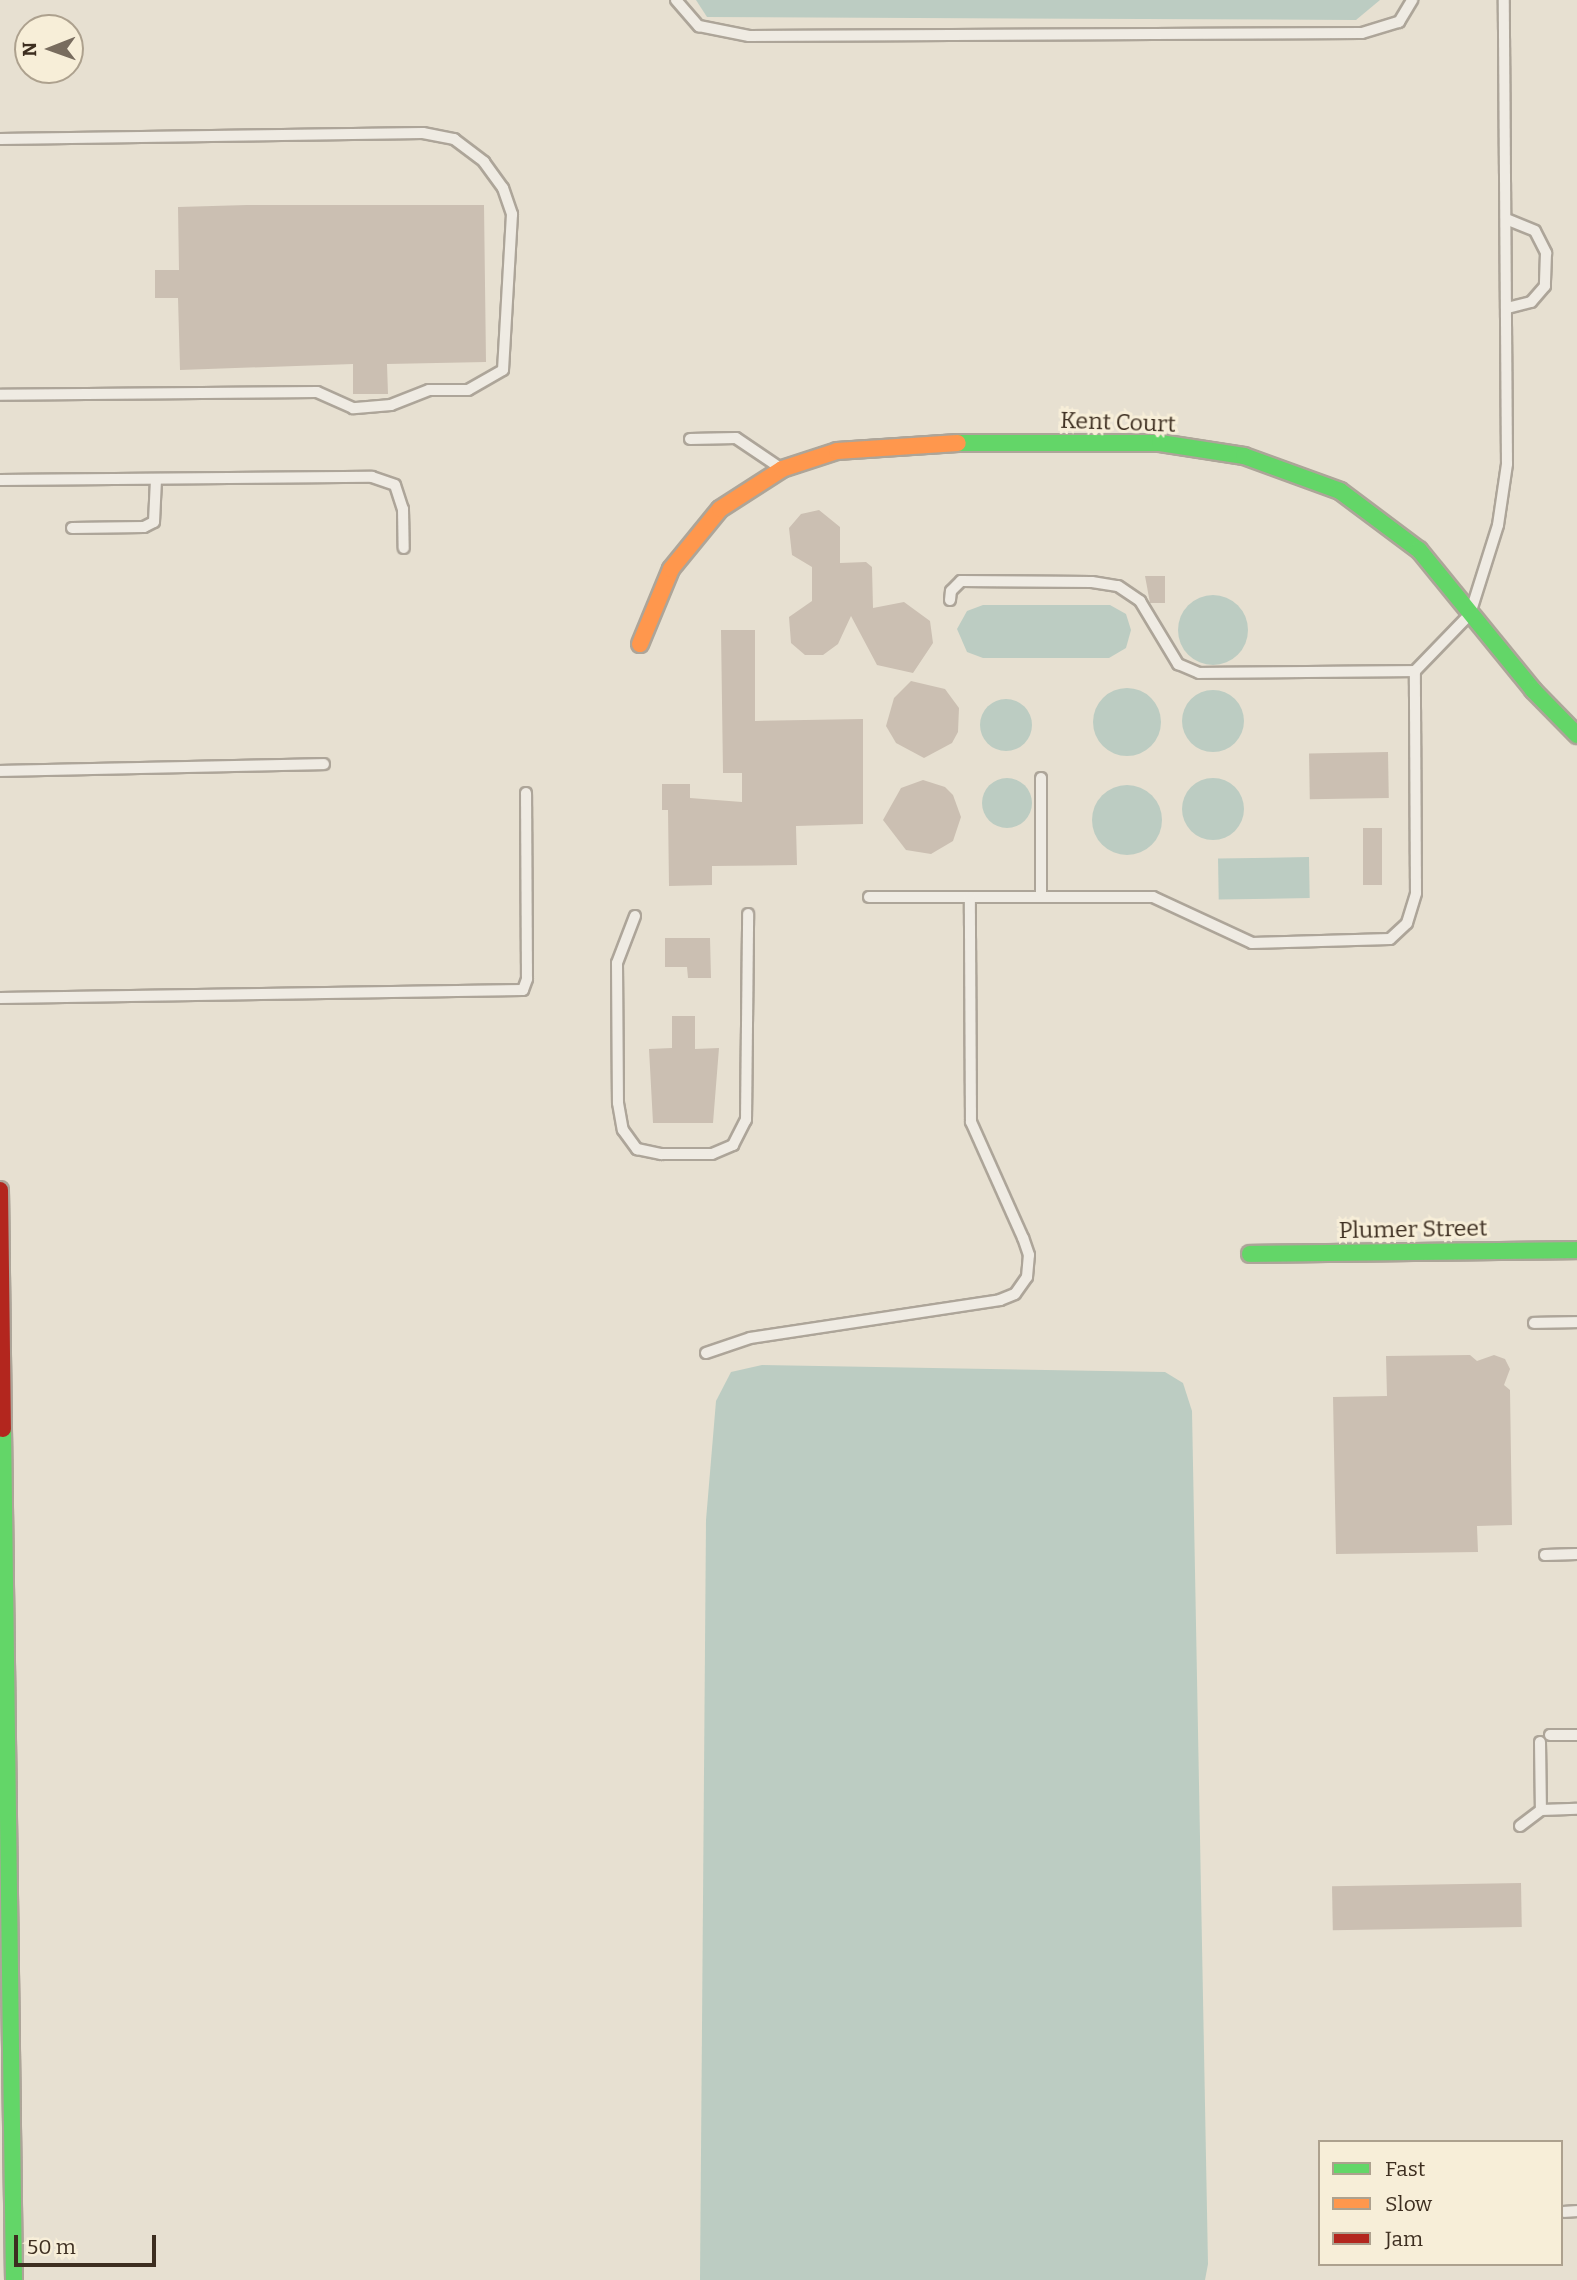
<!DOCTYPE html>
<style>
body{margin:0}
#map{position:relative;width:1577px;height:2280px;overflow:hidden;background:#e7e0d1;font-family:Bitter,serif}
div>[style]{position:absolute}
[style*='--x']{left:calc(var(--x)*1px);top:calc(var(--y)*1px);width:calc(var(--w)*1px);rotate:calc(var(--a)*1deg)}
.water>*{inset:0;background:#bcccc2;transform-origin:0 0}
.round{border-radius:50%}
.building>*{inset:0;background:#cbbfb2;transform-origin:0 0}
.roads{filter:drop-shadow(2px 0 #ada599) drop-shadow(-2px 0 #ada599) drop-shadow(0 2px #ada599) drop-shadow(0 -2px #ada599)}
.lane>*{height:10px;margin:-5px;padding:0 5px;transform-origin:5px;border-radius:5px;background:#efebe3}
.fast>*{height:16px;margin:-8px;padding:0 8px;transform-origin:8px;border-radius:8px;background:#63d668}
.slow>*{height:16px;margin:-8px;padding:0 8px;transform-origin:8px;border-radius:8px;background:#ff974d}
.jam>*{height:16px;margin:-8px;padding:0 8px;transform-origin:8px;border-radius:8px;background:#b3261e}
span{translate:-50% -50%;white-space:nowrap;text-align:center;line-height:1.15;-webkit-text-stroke:6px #f7eed8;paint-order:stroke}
.street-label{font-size:23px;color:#3d2e20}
.legend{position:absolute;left:1318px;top:2140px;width:245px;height:126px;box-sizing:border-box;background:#f7eed8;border:2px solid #ada18e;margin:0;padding:9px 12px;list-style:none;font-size:21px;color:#3d2e20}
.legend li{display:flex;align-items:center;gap:14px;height:35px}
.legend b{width:35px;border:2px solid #ada18e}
.north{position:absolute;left:14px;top:14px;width:70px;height:70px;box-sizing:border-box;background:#f7eed8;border:2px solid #ada18e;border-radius:50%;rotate:269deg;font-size:19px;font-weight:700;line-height:28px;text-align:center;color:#3d2e20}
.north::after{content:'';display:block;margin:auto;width:24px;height:32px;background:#786c5e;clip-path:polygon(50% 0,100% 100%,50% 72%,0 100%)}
.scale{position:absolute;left:14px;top:2235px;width:142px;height:32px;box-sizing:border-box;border:4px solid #3d2e20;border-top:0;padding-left:9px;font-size:21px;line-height:24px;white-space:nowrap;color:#3d2e20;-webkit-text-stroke:5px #f7eed8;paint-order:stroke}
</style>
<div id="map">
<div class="water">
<div style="clip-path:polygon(696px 0,1380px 0,1356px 20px,707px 17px)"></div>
<div class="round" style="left:1178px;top:595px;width:70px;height:70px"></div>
<div style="clip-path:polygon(983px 605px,1110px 605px,1126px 614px,1131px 630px,1126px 648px,1109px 658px,983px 658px,967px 652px,957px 629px,967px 611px)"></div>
<div class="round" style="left:1093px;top:688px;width:68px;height:68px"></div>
<div class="round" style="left:1182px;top:690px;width:62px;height:62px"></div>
<div class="round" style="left:980px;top:699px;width:52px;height:52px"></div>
<div class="round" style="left:982px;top:778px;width:50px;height:50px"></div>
<div class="round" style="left:1182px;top:778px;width:62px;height:62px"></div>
<div class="round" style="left:1092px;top:785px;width:70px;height:70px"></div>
<div style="left:1309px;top:857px;width:41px;height:91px;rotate:89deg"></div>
<div style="clip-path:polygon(762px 1365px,1165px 1372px,1183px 1383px,1192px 1411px,1208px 2264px,1205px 2280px,700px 2280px,706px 1520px,716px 1401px,731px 1372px)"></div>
</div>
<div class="building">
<div style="clip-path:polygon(247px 205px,484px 205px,486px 362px,387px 364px,388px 394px,353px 394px,353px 364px,180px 370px,178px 298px,155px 298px,155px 270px,179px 270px,178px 207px)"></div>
<div style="clip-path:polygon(819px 510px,840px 527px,840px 563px,866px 562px,872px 567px,873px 608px,904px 602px,930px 621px,933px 643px,913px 673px,877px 665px,851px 616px,838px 644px,823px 655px,805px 655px,791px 643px,789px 617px,812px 601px,812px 567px,792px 555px,789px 528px,801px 514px)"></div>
<div style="clip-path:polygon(1145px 576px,1165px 576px,1165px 603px,1150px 603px)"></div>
<div style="clip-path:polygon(721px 630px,755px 630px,755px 721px,863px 719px,863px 824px,796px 826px,797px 865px,712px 866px,712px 885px,669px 886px,668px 810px,662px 810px,662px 784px,690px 784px,690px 798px,742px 802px,742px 773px,723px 773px)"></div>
<div style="clip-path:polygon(911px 681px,945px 689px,959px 708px,958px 732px,952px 743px,924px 758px,896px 743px,886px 726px,894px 698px)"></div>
<div style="left:1388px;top:752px;width:46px;height:79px;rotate:89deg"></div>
<div style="clip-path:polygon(923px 780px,945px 787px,953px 795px,961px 817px,953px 841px,931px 854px,906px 850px,883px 820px,901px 788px)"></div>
<div style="left:1363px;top:828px;width:19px;height:57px"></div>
<div style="clip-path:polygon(665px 938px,710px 938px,711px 978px,688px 978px,687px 967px,665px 967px)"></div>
<div style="clip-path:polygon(672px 1016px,695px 1016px,695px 1049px,719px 1048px,713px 1123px,653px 1123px,649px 1049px,672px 1048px)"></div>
<div style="clip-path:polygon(1470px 1355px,1477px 1361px,1494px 1355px,1505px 1359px,1510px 1369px,1504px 1385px,1510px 1390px,1512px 1525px,1477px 1526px,1478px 1552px,1336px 1554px,1333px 1397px,1387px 1396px,1386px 1356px)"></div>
<div style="left:1521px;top:1883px;width:44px;height:189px;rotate:89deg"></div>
</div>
<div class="roads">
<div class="lane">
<div style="--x:676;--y:0;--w:35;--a:49"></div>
<div style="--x:699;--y:26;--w:51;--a:11.3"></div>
<div style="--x:749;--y:36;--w:613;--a:-0.28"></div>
<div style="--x:1362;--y:33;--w:39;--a:-17"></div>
<div style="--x:1399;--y:22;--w:26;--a:-59"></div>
<div style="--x:0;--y:139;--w:423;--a:-0.8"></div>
<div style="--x:423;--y:133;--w:32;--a:11"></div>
<div style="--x:454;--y:139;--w:38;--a:37"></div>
<div style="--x:484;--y:162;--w:32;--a:54"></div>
<div style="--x:503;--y:188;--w:28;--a:71"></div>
<div style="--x:512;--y:214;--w:156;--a:93.3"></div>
<div style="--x:503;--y:370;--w:40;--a:150.3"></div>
<div style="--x:468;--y:390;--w:39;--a:180"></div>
<div style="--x:429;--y:390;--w:41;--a:158.5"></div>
<div style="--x:391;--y:405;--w:38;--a:175"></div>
<div style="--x:353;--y:408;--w:39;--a:-156"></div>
<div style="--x:317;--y:392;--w:317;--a:179.5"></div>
<div style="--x:1506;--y:219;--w:31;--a:22"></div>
<div style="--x:1535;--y:231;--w:25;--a:63"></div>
<div style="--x:1546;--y:253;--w:33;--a:92"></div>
<div style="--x:1545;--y:286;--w:21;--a:131"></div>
<div style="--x:1531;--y:302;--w:25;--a:166"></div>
<div style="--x:690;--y:439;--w:46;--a:-1.2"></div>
<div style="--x:736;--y:438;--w:52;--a:34"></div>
<div style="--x:0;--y:480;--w:372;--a:-0.5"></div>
<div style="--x:372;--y:477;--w:24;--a:19"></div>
<div style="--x:395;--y:485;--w:25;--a:72"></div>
<div style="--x:403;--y:509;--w:39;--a:89"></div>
<div style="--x:72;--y:528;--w:72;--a:-0.8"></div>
<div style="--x:144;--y:527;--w:11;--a:-27"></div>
<div style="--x:154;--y:522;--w:43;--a:-87.3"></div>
<div style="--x:950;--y:600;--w:9;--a:-84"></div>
<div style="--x:951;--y:591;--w:14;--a:-45"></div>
<div style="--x:961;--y:581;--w:131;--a:0.4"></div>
<div style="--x:1092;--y:582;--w:26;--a:9"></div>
<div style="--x:1118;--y:586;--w:27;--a:34"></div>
<div style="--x:1140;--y:601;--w:74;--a:58.9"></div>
<div style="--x:1178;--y:664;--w:23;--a:23"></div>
<div style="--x:1199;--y:673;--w:216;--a:-0.5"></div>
<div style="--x:0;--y:771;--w:324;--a:-1.2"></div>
<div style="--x:1041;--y:778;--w:119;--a:90"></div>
<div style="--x:869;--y:897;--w:284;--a:0"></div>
<div style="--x:1153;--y:897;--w:109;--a:24.9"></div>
<div style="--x:1252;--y:943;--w:138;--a:-1.7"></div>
<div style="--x:1390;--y:939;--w:23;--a:-43"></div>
<div style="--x:1407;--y:923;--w:31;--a:-73"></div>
<div style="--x:1416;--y:893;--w:222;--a:-90.3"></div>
<div style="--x:1415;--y:671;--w:79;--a:-46"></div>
<div style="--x:1470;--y:614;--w:93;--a:-72.5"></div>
<div style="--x:1498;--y:525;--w:62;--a:-81.6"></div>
<div style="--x:1507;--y:464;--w:464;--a:-90.4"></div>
<div style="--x:635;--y:916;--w:50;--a:111"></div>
<div style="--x:617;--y:963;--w:140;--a:89.6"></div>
<div style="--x:618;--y:1103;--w:27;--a:80"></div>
<div style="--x:623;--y:1130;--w:24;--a:54"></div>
<div style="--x:637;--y:1149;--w:25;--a:12"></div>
<div style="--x:661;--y:1154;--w:51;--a:0"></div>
<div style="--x:712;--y:1154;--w:23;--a:-23"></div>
<div style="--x:733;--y:1145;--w:28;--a:-63"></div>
<div style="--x:746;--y:1120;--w:206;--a:-89.4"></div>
<div style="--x:0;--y:998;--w:523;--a:-0.88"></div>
<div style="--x:523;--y:990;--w:12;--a:-70"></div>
<div style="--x:527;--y:979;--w:186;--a:-90.3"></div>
<div style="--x:1534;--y:1323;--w:43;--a:-1.3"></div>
<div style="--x:706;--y:1353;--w:46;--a:-18.8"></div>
<div style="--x:750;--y:1338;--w:253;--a:-8.6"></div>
<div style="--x:1000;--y:1300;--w:16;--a:-22"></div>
<div style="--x:1015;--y:1294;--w:21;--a:-55"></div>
<div style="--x:1027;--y:1277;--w:22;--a:-85"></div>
<div style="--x:1029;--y:1255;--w:18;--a:-109"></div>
<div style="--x:1023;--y:1238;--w:127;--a:-114.1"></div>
<div style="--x:971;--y:1122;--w:225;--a:-90.3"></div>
<div style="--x:1545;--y:1555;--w:32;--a:-2"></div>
<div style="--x:1550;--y:1735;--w:27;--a:0"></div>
<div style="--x:1540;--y:1742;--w:68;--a:89.2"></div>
<div style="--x:1520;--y:1826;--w:26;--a:-37"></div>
<div style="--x:1541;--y:1810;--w:36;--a:-2"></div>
<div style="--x:1564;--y:2212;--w:13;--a:-4"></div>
</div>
<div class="fast">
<div style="--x:958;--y:443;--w:202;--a:0"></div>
<div style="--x:1160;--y:443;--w:85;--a:8.8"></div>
<div style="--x:1244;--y:456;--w:102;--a:20"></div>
<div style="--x:1340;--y:491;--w:99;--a:36.8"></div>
<div style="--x:1419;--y:550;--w:181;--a:50.8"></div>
<div style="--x:1533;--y:690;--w:63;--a:45.6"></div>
<div style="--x:1250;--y:1254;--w:327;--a:-0.7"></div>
<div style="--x:3;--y:1429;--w:851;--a:89.26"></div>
</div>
<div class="slow">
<div style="--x:640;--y:644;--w:81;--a:-67.5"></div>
<div style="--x:671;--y:569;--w:77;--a:-50.8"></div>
<div style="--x:720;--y:509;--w:74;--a:-32.8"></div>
<div style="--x:782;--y:469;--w:58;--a:-18.1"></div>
<div style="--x:837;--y:451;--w:121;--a:-3.8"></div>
</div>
<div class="jam">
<div style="--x:0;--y:1190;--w:239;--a:89.3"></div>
</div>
</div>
<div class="street-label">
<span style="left:1118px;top:422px;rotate:2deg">Kent Court</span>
<span style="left:1413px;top:1229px;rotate:-1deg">Plumer Street</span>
</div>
<ul class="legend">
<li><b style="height:9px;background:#63d668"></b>Fast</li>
<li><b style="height:9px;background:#ff974d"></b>Slow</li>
<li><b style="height:9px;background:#b3261e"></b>Jam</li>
</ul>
<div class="north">N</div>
<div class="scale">50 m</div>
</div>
